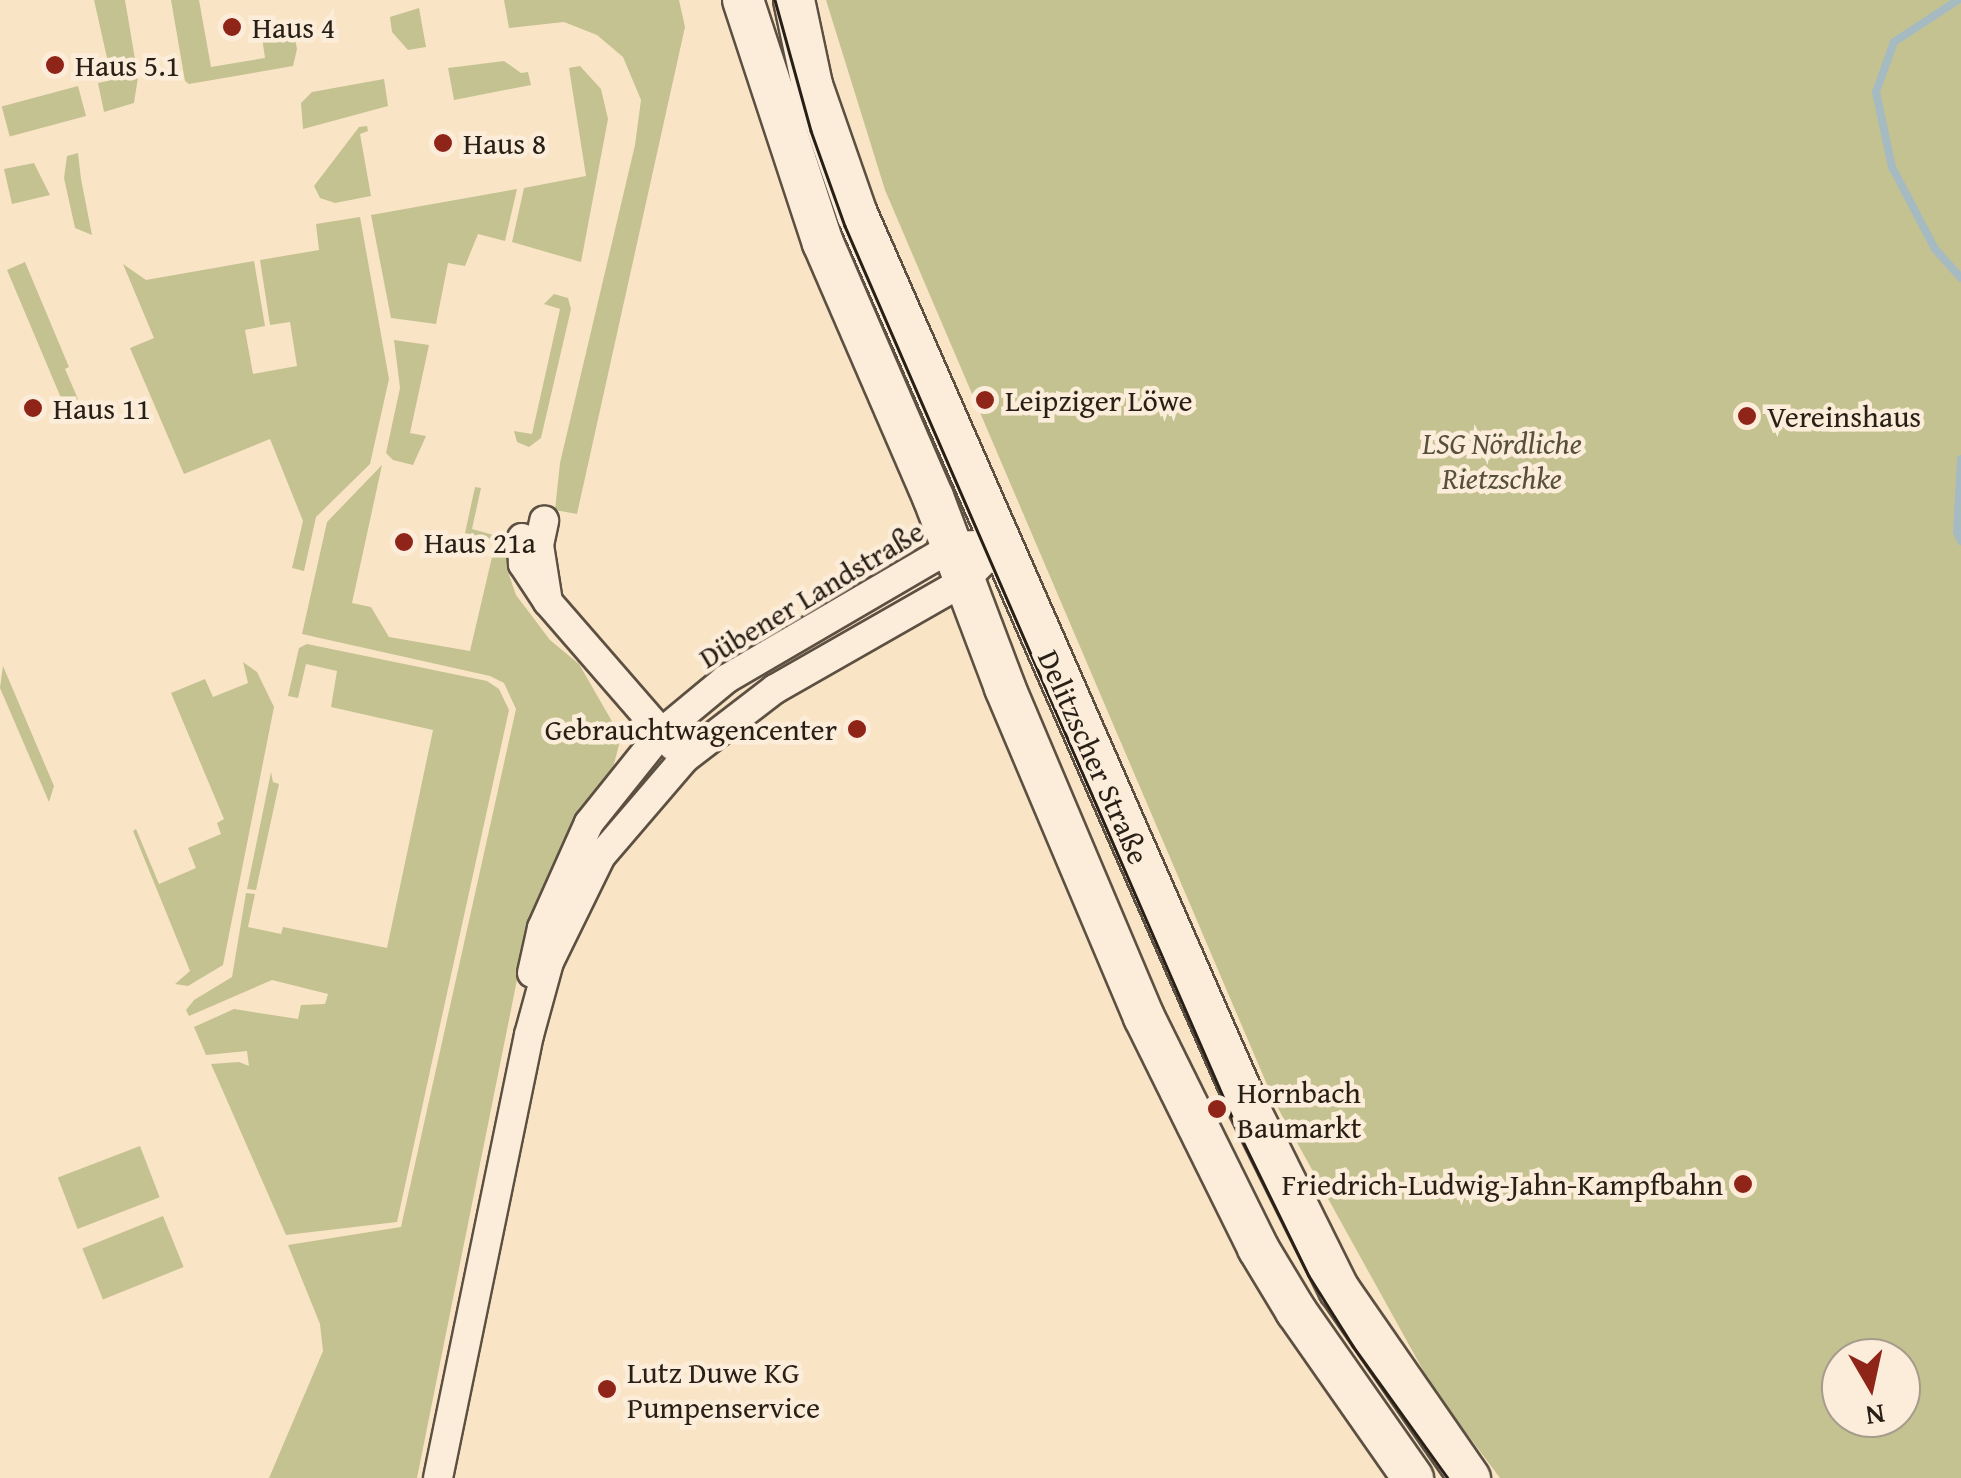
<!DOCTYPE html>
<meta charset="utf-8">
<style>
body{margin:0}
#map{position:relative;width:1961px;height:1478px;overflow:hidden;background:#fae4c6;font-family:"Gentium Book Plus",serif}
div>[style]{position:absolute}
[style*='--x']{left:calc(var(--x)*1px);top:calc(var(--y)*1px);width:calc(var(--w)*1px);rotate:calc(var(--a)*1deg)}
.green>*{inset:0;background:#c4c291;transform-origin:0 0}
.stream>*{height:8px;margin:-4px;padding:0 4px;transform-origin:4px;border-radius:4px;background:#a5bbc1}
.roads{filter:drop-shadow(2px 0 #5c5042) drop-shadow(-2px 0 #5c5042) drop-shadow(0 2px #5c5042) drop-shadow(0 -2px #5c5042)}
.street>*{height:28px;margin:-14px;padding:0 14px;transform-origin:14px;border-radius:14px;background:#fcedda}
.secondary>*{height:40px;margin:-20px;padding:0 20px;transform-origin:20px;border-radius:20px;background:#fcedda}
.tram>*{height:2.5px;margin:-1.25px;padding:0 1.25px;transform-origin:1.25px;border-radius:1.25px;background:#281f16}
.dots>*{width:28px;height:28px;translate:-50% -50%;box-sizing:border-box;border:5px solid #fcedda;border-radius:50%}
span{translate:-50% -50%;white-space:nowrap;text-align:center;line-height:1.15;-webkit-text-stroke:9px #fcedda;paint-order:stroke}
.poi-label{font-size:30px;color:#281f16}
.left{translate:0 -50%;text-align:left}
.right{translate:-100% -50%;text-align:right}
.park-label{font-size:30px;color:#57503b;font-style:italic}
.street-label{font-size:30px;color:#281f16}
.north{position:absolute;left:1821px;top:1338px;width:100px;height:100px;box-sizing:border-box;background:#fcedda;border:2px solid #a79b8c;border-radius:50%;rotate:171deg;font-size:28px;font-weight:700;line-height:40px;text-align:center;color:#281f16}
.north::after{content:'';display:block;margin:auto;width:35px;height:45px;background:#8f2418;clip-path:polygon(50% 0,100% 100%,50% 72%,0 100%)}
</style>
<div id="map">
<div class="green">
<div style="clip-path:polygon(94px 0,125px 0,138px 77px,134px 103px,104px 112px,98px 83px,112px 80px)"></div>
<div style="clip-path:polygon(171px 0,199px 0,211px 67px,265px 58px,262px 37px,278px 34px,294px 34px,297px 49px,293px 66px,189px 84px,185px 81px)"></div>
<div style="clip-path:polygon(504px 0,679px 0,685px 27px,577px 514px,555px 510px,560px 463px,635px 145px,641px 100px,623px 57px,597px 35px,564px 22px,509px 28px)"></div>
<div style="clip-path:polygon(evenodd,826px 0,1961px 0,1961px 1478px,1500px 1478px,1434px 1390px,1274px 1101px,885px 190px,826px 0,1901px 1358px,1901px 1418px,1841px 1418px,1841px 1358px,1901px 1358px)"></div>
<div style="clip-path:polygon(419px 8px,426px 47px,408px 50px,392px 32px,390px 17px)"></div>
<div style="clip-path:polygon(504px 61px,521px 73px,528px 72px,531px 85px,454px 100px,448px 68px)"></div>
<div style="clip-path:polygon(580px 66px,601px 89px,608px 119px,581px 262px,512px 242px,524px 188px,586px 176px,569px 68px)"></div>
<div style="clip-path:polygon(384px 79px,388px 106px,303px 129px,301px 103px,312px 92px)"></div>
<div style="left:78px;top:86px;width:31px;height:79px;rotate:75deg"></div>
<div style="clip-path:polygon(367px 126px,368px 131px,360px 134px,371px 196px,335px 203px,320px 198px,314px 186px,359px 127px)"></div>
<div style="clip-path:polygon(78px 153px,81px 179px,92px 235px,75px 228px,64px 178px,67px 156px)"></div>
<div style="clip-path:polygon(34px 163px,50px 195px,12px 204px,4px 169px)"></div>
<div style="clip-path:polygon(517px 189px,505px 241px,478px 234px,465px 266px,448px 263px,436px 324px,391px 318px,371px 215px)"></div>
<div style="clip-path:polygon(360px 217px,389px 379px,370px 464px,316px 517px,304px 571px,292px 568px,303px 521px,270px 439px,184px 474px,130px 348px,154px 338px,123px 264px,146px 280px,254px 261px,265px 326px,245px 330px,253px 374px,297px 366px,290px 322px,270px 325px,260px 260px,319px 250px,316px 224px)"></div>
<div style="clip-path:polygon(25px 262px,69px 367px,65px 369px,78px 399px,64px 405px,7px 270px)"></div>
<div style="clip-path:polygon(554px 294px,568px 298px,571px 309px,541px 438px,529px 447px,517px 442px,514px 431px,532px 434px,560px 309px,544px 304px)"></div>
<div style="clip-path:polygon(394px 340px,429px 345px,410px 433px,426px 436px,413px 465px,393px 460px,386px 453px,400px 388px)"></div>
<div style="clip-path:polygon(382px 465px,352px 603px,371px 607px,389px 637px,470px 651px,496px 540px,465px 533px,475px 487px,481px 488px,472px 529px,508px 539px,507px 569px,516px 595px,550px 640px,579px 664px,621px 737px,608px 787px,522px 955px,417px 1478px,269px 1478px,323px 1351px,320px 1324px,288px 1245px,401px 1227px,516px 709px,504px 683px,490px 676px,302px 634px,327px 522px)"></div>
<div style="clip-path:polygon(307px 644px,487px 681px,499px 689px,509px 710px,397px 1222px,286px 1235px,211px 1064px,239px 1062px,249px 1066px,247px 1051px,206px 1055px,194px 1027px,234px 1009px,298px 1019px,301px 1005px,325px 1004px,328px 994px,272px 980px,189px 1016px,186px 1010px,194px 1000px,232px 977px,246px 893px,255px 894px,248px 927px,281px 934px,283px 927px,387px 948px,433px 730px,331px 707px,337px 671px,306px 664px,298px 698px,288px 696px,299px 648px)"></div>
<div style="clip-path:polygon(243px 662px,257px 672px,274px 707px,223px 965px,188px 986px,175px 984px,190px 971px,133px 831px,136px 829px,159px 884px,196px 868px,188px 848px,221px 834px,217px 823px,224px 819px,171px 693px,205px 679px,213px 697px,248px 683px)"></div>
<div style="clip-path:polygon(3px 666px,54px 786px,49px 802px,0 688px)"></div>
<div style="clip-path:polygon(271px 772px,273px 782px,279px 784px,256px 890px,247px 889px)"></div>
<div style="left:140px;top:1146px;width:55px;height:88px;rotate:69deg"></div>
<div style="left:163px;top:1216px;width:55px;height:87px;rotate:68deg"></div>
</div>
<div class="stream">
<div style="--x:1958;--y:0;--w:77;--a:146.7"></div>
<div style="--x:1894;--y:42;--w:53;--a:109.8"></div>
<div style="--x:1876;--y:92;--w:77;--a:78"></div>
<div style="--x:1892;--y:167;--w:93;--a:62.3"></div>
<div style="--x:1935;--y:249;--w:39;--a:48"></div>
<div style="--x:1961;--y:459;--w:73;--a:93.1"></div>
<div style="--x:1957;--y:532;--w:10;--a:66"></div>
</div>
<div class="roads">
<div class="street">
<div style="--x:522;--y:538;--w:26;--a:88"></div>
<div style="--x:523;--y:564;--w:45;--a:56.7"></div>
<div style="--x:548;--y:602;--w:58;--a:-99"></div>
<div style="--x:539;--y:545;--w:25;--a:-78"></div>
<div style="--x:548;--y:602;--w:191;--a:49"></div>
<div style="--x:532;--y:973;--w:46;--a:-77.5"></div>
<div style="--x:542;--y:928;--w:115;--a:-65.9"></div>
<div style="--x:589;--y:823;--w:115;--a:-51.3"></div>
<div style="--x:661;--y:733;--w:85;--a:-39.7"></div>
<div style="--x:726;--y:679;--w:264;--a:-30.3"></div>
<div style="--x:954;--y:546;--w:46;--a:-2.5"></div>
<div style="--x:438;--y:1478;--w:452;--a:-78.4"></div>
<div style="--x:529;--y:1035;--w:76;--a:-74.7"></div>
<div style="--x:549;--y:962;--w:118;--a:-63.9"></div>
<div style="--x:601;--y:856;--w:129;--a:-49.4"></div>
<div style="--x:685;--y:758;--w:113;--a:-37.5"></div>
<div style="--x:775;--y:689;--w:218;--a:-29.7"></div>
<div style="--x:964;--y:581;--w:52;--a:-45.8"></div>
</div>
<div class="secondary">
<div style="--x:743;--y:0;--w:256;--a:71.8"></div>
<div style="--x:823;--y:243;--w:277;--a:66.6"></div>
<div style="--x:933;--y:497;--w:204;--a:69.3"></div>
<div style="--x:1005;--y:688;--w:357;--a:67.1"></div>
<div style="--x:1144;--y:1017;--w:258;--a:63.7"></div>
<div style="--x:1258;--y:1248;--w:74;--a:58.9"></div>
<div style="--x:1296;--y:1311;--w:204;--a:55"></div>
<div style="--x:794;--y:0;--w:87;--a:78"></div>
<div style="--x:812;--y:85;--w:137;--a:70.8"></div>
<div style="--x:857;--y:214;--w:969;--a:66.34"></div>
<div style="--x:1246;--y:1102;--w:209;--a:63.6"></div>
<div style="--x:1339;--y:1289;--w:230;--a:55.3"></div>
</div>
</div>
<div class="tram">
<div style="--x:775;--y:0;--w:136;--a:74.6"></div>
<div style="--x:811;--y:131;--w:101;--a:70.3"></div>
<div style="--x:845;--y:226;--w:989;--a:66.52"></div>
<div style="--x:1239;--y:1133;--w:159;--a:63.9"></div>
<div style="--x:1309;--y:1276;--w:83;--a:57.8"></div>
<div style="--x:1353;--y:1346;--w:163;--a:54.3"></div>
</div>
<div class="dots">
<div style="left:232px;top:27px;background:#8f2418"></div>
<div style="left:55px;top:65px;background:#8f2418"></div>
<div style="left:443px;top:143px;background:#8f2418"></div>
<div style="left:985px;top:400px;background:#8f2418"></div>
<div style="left:33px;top:408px;background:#8f2418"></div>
<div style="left:1747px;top:416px;background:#8f2418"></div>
<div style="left:404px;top:542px;background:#8f2418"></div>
<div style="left:857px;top:729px;background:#8f2418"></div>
<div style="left:1217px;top:1109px;background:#8f2418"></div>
<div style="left:1743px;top:1184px;background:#8f2418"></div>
<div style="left:607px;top:1389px;background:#8f2418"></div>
</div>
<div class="poi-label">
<span class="left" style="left:252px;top:27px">Haus 4</span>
<span class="left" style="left:75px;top:65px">Haus 5.1</span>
<span class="left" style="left:463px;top:143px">Haus 8</span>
<span class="left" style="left:1005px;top:400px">Leipziger Löwe</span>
<span class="left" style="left:53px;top:408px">Haus 11</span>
<span class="left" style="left:1767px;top:416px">Vereinshaus</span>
<span class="left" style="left:424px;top:542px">Haus 21a</span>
<span class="right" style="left:837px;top:729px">Gebrauchtwagencenter</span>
<span class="left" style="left:1237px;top:1109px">Hornbach<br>Baumarkt</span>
<span class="right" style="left:1723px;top:1184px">Friedrich-Ludwig-Jahn-Kampfbahn</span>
<span class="left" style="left:627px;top:1389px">Lutz Duwe KG<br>Pumpenservice</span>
</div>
<div class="park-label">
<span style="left:1502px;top:460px">LSG Nördliche<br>Rietzschke</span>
</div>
<div class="street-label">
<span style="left:811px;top:594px;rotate:-31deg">Dübener Landstraße</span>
<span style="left:1094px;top:757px;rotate:66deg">Delitzscher Straße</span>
</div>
<div class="north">N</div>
</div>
